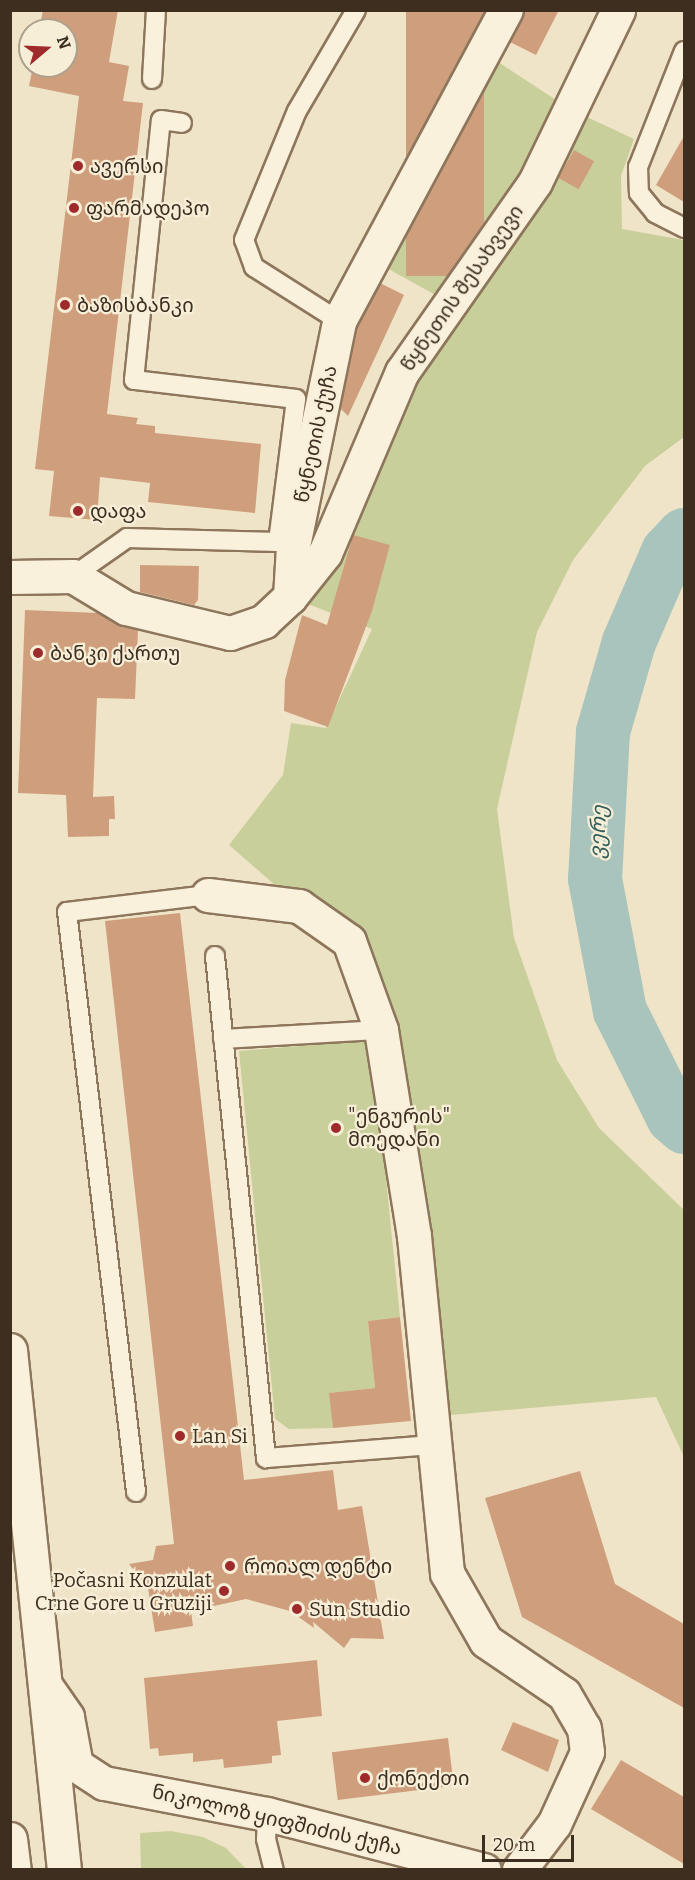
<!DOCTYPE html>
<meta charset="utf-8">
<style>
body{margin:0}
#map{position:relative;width:695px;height:1880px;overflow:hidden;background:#f0e4c8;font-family:Bitter,"Noto Sans Georgian",serif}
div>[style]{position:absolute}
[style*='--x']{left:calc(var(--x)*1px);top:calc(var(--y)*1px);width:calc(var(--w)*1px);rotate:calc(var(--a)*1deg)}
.green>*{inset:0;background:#c9cf9b}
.river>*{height:54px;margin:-27px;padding:0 27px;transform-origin:27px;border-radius:27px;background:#a9c4bc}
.building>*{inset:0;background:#cf9f7d;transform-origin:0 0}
.roads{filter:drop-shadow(2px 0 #8d765c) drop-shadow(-2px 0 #8d765c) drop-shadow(0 2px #8d765c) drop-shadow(0 -2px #8d765c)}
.service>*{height:18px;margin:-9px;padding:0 9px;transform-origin:9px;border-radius:9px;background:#faf1dc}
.minor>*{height:33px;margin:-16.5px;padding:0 16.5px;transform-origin:16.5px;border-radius:16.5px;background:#faf1dc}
.secondary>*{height:33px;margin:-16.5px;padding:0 16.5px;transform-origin:16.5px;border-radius:16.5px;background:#faf1dc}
.dots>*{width:16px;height:16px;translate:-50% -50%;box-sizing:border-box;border:3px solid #f7eed8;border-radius:50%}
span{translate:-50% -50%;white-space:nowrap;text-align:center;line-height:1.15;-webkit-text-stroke:4.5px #f7eed8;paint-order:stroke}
.poi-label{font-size:20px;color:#3d2e20}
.left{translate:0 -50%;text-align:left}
.right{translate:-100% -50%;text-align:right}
.street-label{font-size:20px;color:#3d2e20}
.water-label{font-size:21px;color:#2f5d5a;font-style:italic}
.frame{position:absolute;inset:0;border:12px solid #3d2e20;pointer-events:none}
.north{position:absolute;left:18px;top:18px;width:60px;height:60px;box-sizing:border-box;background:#f7eed8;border:2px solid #ada18e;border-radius:50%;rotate:71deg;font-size:16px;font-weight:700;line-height:24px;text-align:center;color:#3d2e20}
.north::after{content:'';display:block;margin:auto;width:21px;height:27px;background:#9e2a2b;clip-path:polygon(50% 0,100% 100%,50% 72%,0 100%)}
.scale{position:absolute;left:482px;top:1835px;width:92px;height:27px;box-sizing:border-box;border:3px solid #3d2e20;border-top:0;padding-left:8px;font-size:18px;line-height:21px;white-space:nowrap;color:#3d2e20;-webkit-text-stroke:4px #f7eed8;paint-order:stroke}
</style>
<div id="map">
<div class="green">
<div style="clip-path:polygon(483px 52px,570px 109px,634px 139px,621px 176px,622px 229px,684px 240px,684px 437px,645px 466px,573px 560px,537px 632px,497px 809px,514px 938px,557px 1060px,599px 1128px,684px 1210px,684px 1457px,656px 1397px,440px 1416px,349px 941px,299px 906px,229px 845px,283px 775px,291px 723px,326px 728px,372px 629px,290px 597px,450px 303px,372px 260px)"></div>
<div style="clip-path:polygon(372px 1040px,400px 1317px,368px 1321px,375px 1388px,330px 1393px,333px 1428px,289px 1429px,275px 1419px,239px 1051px)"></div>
<div style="clip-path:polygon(171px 1831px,203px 1837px,226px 1848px,246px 1869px,141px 1869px,140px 1833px)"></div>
</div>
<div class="river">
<div style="--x:684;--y:535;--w:23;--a:133"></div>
<div style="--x:668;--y:552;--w:98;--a:113.4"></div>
<div style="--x:629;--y:642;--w:94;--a:106.1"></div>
<div style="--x:603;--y:732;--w:147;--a:93.1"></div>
<div style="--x:595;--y:879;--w:134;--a:79.3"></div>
<div style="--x:620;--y:1011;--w:119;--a:63.4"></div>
<div style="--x:673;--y:1117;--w:15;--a:42"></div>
</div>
<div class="building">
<div style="clip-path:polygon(43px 10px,118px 10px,109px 62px,129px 66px,123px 101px,143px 103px,107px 414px,138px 418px,136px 424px,155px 426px,155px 433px,261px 444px,255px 513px,148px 502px,150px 483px,100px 477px,97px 520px,49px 516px,54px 471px,35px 469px,79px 96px,29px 86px,33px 66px,66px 66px,66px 30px,39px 30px)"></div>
<div style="left:406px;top:10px;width:78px;height:266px"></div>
<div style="clip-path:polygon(525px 10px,559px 10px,536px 55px,510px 42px)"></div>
<div style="clip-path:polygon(684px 136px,684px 202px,656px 185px)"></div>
<div style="left:574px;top:150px;width:23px;height:32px;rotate:29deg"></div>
<div style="clip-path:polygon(380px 283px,404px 295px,348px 416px,340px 408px,357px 327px)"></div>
<div style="clip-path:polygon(353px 535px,390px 545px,372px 611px,328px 727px,284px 711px,285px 680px,302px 615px,327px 625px)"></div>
<div style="clip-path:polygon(140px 565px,199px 566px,198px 600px,194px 605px,140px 592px)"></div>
<div style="clip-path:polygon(25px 610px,99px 613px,138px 630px,135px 699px,97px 698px,93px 797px,114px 796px,115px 819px,109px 819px,109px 836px,68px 837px,66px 795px,18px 793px)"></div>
<div style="clip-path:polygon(180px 913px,244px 1480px,333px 1470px,338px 1510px,362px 1506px,384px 1639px,351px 1638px,344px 1648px,313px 1622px,314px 1628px,290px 1611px,246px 1599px,191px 1611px,193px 1626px,155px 1632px,148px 1588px,129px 1564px,153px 1560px,156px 1546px,174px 1544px,105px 921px)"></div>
<div style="clip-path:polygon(400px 1317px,411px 1421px,333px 1428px,329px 1393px,375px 1388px,368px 1321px)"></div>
<div style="clip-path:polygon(580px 1471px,615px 1584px,684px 1624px,684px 1708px,522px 1617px,485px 1498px)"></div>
<div style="clip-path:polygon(317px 1660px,322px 1716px,277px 1721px,281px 1755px,272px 1756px,272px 1763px,224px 1768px,223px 1759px,193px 1762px,193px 1753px,159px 1756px,158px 1748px,150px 1749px,144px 1678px)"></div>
<div style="clip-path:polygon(513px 1722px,559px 1740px,548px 1772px,501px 1750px)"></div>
<div style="left:448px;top:1738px;width:48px;height:117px;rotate:83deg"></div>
<div style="clip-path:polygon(621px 1760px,684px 1797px,684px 1864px,591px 1809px)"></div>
</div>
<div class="roads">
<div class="service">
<div style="--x:684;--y:51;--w:125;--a:111.6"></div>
<div style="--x:638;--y:167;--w:26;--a:88"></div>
<div style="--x:639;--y:193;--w:26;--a:51"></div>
<div style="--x:655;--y:213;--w:33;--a:27"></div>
<div style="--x:152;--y:79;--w:69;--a:-86.7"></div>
<div style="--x:339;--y:321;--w:101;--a:-147.6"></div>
<div style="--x:254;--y:267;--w:29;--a:-110"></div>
<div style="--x:244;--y:240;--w:139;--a:-67.7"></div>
<div style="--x:297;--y:111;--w:117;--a:-59.7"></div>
<div style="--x:73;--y:576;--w:66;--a:-35.1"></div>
<div style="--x:127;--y:538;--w:151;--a:1.5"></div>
<div style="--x:278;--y:542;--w:144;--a:-82.8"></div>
<div style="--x:296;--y:399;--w:163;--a:-173.3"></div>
<div style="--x:134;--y:380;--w:261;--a:-84.1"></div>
<div style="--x:161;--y:120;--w:21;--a:8"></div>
<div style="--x:215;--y:956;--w:505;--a:84.2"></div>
<div style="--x:266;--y:1458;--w:167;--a:-4.5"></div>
<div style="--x:223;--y:1039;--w:158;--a:-3.3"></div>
<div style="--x:136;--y:1492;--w:584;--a:-96.78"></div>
<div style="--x:67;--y:912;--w:142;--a:-6.9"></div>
<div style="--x:267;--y:1814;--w:25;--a:92"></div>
<div style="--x:266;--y:1839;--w:32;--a:76"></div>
</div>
<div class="minor">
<div style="--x:10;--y:577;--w:63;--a:-0.9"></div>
<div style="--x:73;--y:576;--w:62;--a:31.1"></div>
<div style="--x:126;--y:608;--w:107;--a:13.5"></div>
<div style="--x:230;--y:633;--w:36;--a:-19"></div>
<div style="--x:264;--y:621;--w:35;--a:-43"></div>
<div style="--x:290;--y:597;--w:51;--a:-86.6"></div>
<div style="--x:293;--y:546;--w:230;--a:-78.4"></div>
<div style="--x:339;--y:321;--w:353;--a:-61.8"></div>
<div style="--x:290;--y:597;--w:56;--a:-51.5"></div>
<div style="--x:325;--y:553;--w:197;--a:-67"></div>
<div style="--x:402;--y:372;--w:232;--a:-55"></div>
<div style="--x:535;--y:182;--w:191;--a:-64.2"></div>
<div style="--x:208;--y:895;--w:92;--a:6.9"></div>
<div style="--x:299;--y:906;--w:61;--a:35"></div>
<div style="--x:349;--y:941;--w:95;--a:70.2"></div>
<div style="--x:381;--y:1030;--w:209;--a:80.9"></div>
<div style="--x:414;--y:1236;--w:339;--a:84.4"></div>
<div style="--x:447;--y:1573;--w:78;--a:60.2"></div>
<div style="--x:486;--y:1641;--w:94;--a:34.2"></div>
<div style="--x:564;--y:1694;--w:39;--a:60"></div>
<div style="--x:584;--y:1728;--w:24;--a:83"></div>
<div style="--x:587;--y:1752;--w:79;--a:114.6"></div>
<div style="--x:554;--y:1824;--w:58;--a:127.3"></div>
<div style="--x:47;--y:1688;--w:35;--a:55"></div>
<div style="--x:67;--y:1717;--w:49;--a:79.4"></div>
<div style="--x:76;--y:1765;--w:33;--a:33"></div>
<div style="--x:104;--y:1783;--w:166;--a:10.8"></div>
<div style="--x:267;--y:1814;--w:224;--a:14.5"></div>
</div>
<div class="secondary">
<div style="--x:10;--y:1350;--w:523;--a:84.07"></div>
<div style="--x:10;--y:1839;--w:31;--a:83"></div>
</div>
</div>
<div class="dots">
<div style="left:78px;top:166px;background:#9e2a2b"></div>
<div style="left:74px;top:208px;background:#9e2a2b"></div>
<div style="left:65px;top:305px;background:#9e2a2b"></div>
<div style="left:78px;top:511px;background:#9e2a2b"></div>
<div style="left:38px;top:653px;background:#9e2a2b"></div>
<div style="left:336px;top:1128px;background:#9e2a2b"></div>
<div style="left:180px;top:1436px;background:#9e2a2b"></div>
<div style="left:230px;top:1566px;background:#9e2a2b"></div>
<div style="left:224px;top:1591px;background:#9e2a2b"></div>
<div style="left:297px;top:1609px;background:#9e2a2b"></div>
<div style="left:365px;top:1778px;background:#9e2a2b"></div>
</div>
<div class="poi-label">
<span class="left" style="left:90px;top:166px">ავერსი</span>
<span class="left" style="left:86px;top:208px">ფარმადეპო</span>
<span class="left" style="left:77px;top:305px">ბაზისბანკი</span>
<span class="left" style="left:90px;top:511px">დაფა</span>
<span class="left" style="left:50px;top:653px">ბანკი ქართუ</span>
<span class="left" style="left:348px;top:1128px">"ენგურის"<br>მოედანი</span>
<span class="left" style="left:192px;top:1436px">Lan Si</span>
<span class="left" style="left:244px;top:1566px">როიალ დენტი</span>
<span class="right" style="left:212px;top:1592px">Počasni Konzulat<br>Crne Gore u Gruziji</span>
<span class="left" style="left:309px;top:1609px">Sun Studio</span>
<span class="left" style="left:377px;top:1778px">ქონექთი</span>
</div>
<div class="street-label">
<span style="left:462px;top:288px;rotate:-55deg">წყნეთის შესახვევი</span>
<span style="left:316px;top:434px;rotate:-78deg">წყნეთის ქუჩა</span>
<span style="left:277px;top:1820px;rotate:13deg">ნიკოლოზ ყიფშიძის ქუჩა</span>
</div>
<div class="water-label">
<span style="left:598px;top:832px;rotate:-87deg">ვერე</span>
</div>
<div class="frame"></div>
<div class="north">N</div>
<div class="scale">20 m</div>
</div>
